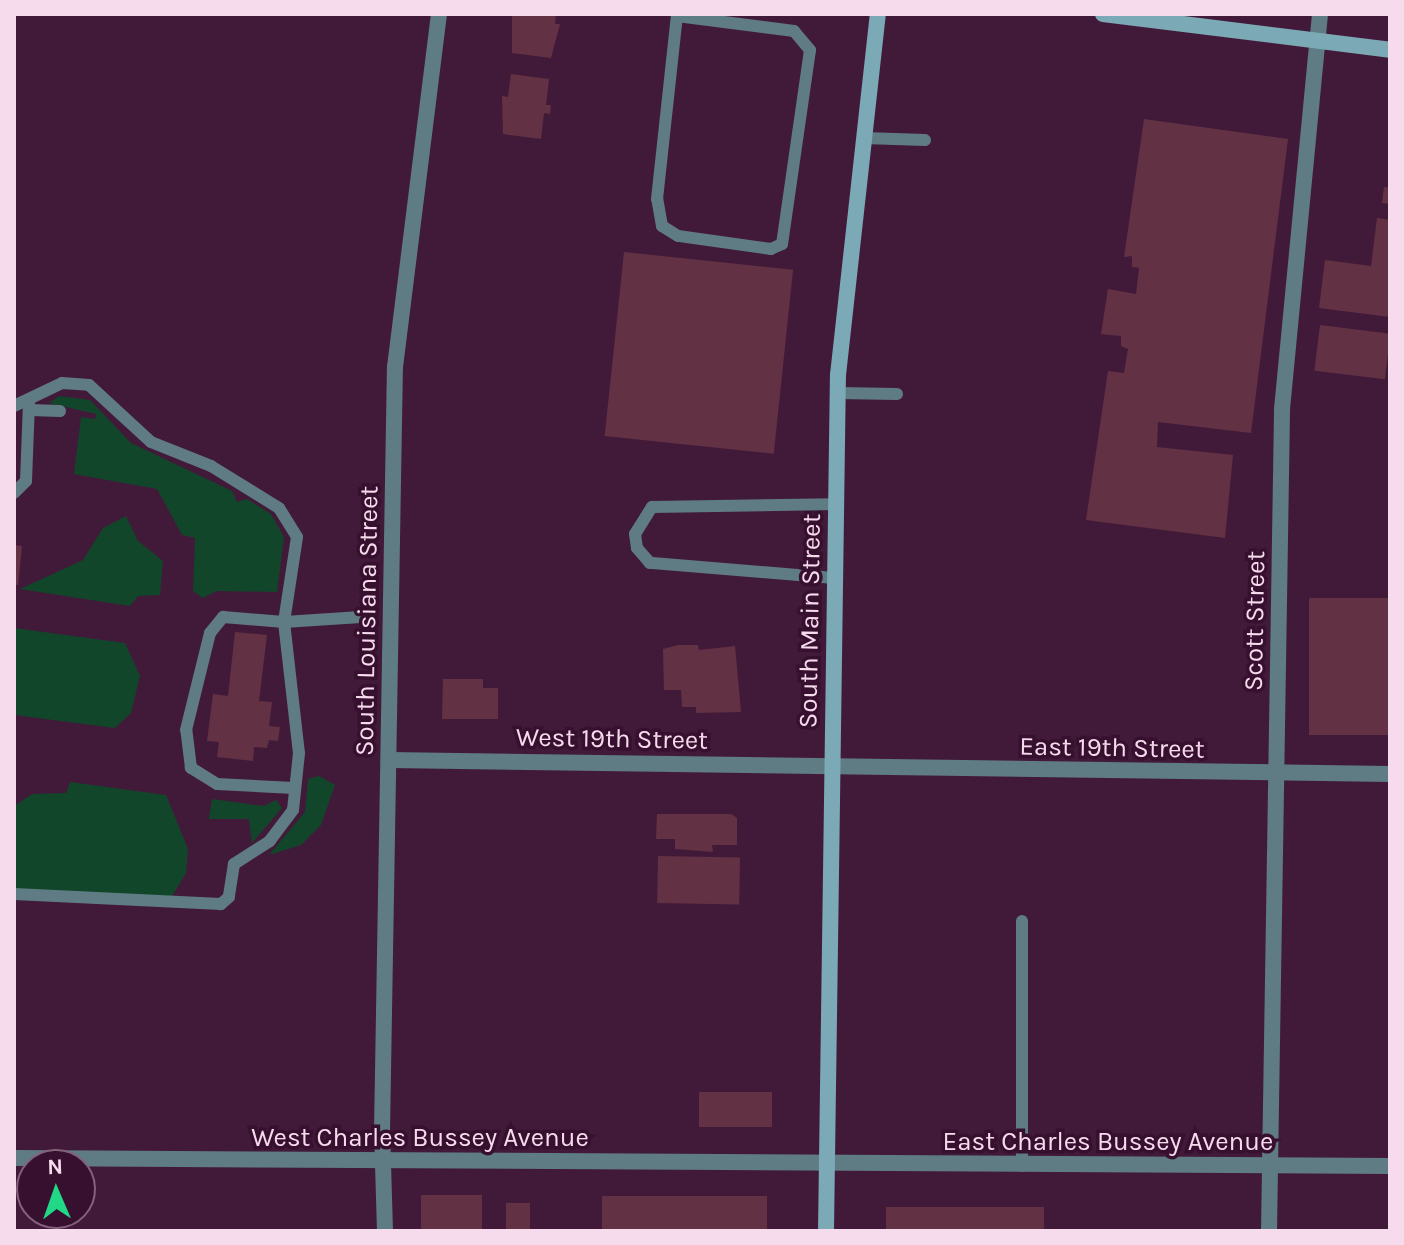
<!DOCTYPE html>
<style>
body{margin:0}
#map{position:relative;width:1404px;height:1245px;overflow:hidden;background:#421a39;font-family:Karla,sans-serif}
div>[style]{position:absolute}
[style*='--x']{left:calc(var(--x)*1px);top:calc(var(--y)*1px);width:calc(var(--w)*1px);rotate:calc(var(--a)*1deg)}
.green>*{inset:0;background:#11462b}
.building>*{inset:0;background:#633144;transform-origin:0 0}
.service>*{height:12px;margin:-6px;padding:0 6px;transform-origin:6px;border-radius:6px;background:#5f7b83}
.minor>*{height:16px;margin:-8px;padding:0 8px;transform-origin:8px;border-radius:8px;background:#5f7b83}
.tertiary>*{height:16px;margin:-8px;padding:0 8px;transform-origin:8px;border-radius:8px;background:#5f7b83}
.secondary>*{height:16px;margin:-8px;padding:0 8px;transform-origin:8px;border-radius:8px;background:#7ba9b5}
span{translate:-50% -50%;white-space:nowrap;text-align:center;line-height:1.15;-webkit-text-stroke:7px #37102f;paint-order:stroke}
.street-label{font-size:26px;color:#f6dbed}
.frame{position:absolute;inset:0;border:16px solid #f6dbed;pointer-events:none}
.north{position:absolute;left:16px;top:1149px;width:80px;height:80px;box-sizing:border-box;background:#37102f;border:2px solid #83617b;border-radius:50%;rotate:358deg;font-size:22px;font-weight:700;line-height:32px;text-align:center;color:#f6dbed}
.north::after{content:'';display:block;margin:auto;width:28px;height:36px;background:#21d887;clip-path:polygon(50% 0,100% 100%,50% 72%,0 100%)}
</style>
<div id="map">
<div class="green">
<div style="clip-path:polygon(59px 396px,90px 400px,131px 443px,232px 491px,237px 502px,247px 499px,271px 514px,284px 537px,277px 592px,216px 591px,203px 598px,193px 591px,195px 538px,182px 535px,157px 489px,74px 474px,81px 417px,95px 419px,96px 414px,49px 403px)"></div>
<div style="clip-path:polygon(126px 516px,138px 541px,163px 561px,160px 595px,138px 596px,130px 606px,20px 589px,83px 560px,103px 528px)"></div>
<div style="clip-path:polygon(14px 628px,125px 643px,140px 676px,131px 713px,115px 728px,14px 715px)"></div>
<div style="clip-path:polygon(319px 776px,335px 785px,321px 825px,301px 845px,269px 855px,305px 812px,308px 779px)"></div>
<div style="clip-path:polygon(70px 782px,166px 795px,188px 849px,186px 873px,171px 898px,14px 890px,14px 806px,32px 794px,66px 793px)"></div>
<div style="clip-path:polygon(212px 799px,264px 806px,276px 800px,282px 808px,252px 843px,249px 819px,209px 819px)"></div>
</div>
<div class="building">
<div style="clip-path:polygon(556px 14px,555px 24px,560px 24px,551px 58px,512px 53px,512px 15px)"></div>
<div style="clip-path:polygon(511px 74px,549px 79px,546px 105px,551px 105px,550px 114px,544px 113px,541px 139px,503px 134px,502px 96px,508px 97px)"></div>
<div style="clip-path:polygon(1144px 119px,1288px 139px,1251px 433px,1158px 422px,1157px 447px,1233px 455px,1225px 538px,1086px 520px,1108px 371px,1124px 373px,1128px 349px,1121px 346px,1121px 336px,1101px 334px,1108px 289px,1136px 294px,1139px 268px,1132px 267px,1132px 256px,1124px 257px)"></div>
<div style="clip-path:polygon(1384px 187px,1390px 188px,1390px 204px,1382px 203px)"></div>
<div style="clip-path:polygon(1377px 218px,1390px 220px,1390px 317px,1319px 308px,1325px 260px,1371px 266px)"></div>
<div style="left:624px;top:252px;width:170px;height:185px;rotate:6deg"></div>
<div style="left:1320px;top:325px;width:71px;height:46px;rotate:7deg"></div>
<div style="clip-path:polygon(14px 545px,22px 546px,18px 585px,14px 585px)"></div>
<div style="left:1309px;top:598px;width:81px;height:137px"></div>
<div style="clip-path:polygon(235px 632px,267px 635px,259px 701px,272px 702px,269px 726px,280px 727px,278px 741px,269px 740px,267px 748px,254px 747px,253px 761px,217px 757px,219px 742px,207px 741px,213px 694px,228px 696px)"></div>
<div style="clip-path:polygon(678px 645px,698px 645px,699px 650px,735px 646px,741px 712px,696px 713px,696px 707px,682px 707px,681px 690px,664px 690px,663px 649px)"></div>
<div style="clip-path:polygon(443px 679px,483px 679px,483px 688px,498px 688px,498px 719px,442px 719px)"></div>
<div style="clip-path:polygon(657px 814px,731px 814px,737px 818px,737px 845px,712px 845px,713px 852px,675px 849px,675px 839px,656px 839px)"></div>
<div style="left:658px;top:856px;width:82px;height:47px;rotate:1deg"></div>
<div style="left:699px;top:1092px;width:73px;height:35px"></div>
<div style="left:421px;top:1195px;width:61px;height:36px"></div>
<div style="left:767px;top:1196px;width:35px;height:165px;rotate:90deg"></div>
<div style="left:506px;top:1203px;width:24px;height:28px"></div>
<div style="left:1044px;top:1207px;width:24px;height:158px;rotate:90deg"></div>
</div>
<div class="service">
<div style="--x:677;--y:16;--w:118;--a:7.3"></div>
<div style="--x:794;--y:31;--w:25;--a:50"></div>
<div style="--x:810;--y:50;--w:196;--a:98.2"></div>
<div style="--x:782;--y:244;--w:12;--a:156"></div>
<div style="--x:771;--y:249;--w:94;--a:-172"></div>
<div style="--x:678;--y:236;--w:19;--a:-148"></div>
<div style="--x:662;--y:226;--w:27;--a:-100"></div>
<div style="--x:657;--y:199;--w:184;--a:-83.8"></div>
<div style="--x:677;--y:16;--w:2;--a:-90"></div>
<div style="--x:864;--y:138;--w:61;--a:1.9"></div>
<div style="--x:838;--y:393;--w:59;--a:1"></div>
<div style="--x:14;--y:406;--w:53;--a:-25.6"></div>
<div style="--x:62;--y:383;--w:27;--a:4"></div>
<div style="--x:89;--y:385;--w:84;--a:42.6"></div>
<div style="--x:151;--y:442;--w:65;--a:21.8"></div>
<div style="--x:211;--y:466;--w:80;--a:31.7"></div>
<div style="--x:279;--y:508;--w:34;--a:58"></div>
<div style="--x:297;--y:537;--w:86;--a:98.7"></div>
<div style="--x:284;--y:622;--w:132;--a:83.5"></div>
<div style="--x:299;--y:753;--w:57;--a:96"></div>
<div style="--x:293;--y:810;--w:39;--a:127"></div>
<div style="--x:270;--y:841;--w:43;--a:147.4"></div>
<div style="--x:234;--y:864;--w:33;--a:99"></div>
<div style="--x:229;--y:897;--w:11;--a:139"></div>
<div style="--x:221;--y:904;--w:207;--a:-177.2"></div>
<div style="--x:30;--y:410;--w:30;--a:2"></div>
<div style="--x:14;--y:493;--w:17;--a:-45"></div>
<div style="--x:26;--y:481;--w:78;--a:-87.8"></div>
<div style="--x:834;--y:578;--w:185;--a:-175.3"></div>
<div style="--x:650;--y:563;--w:20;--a:-131"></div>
<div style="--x:637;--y:548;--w:14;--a:-98"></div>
<div style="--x:635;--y:534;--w:32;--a:-58"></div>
<div style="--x:652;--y:507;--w:183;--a:-0.9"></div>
<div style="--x:294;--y:788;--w:77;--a:-177"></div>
<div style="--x:217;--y:784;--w:31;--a:-148"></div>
<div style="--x:191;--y:768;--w:38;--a:-97"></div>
<div style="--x:186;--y:730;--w:100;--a:-76.1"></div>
<div style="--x:210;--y:633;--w:21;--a:-51"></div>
<div style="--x:223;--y:617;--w:61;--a:4.7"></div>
<div style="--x:284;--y:622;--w:77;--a:-3.7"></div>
<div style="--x:1022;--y:921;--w:245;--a:90"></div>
</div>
<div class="minor">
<div style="--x:390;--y:760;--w:1000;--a:0.8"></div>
<div style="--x:14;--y:1158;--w:1376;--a:0.33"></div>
<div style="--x:385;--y:1231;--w:100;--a:-91.7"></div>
<div style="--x:382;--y:1131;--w:764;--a:-89.03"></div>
<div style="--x:395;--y:367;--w:356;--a:-82.9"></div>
</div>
<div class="tertiary">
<div style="--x:1269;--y:1231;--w:822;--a:-89.09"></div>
<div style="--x:1282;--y:409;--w:397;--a:-84.5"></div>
</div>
<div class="secondary">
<div style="--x:1103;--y:14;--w:289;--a:7.1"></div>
<div style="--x:826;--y:1231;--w:856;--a:-89.2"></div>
<div style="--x:838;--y:375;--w:363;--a:-83.7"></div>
</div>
<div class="street-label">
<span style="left:367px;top:621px;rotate:-89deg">South Louisiana Street</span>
<span style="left:810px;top:621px;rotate:-89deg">South Main Street</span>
<span style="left:1255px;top:621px;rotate:-89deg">Scott Street</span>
<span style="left:612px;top:739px;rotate:1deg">West 19th Street</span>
<span style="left:1112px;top:748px;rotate:1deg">East 19th Street</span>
<span style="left:420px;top:1138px">West Charles Bussey Avenue</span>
<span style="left:1108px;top:1142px">East Charles Bussey Avenue</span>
</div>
<div class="frame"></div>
<div class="north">N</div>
</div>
